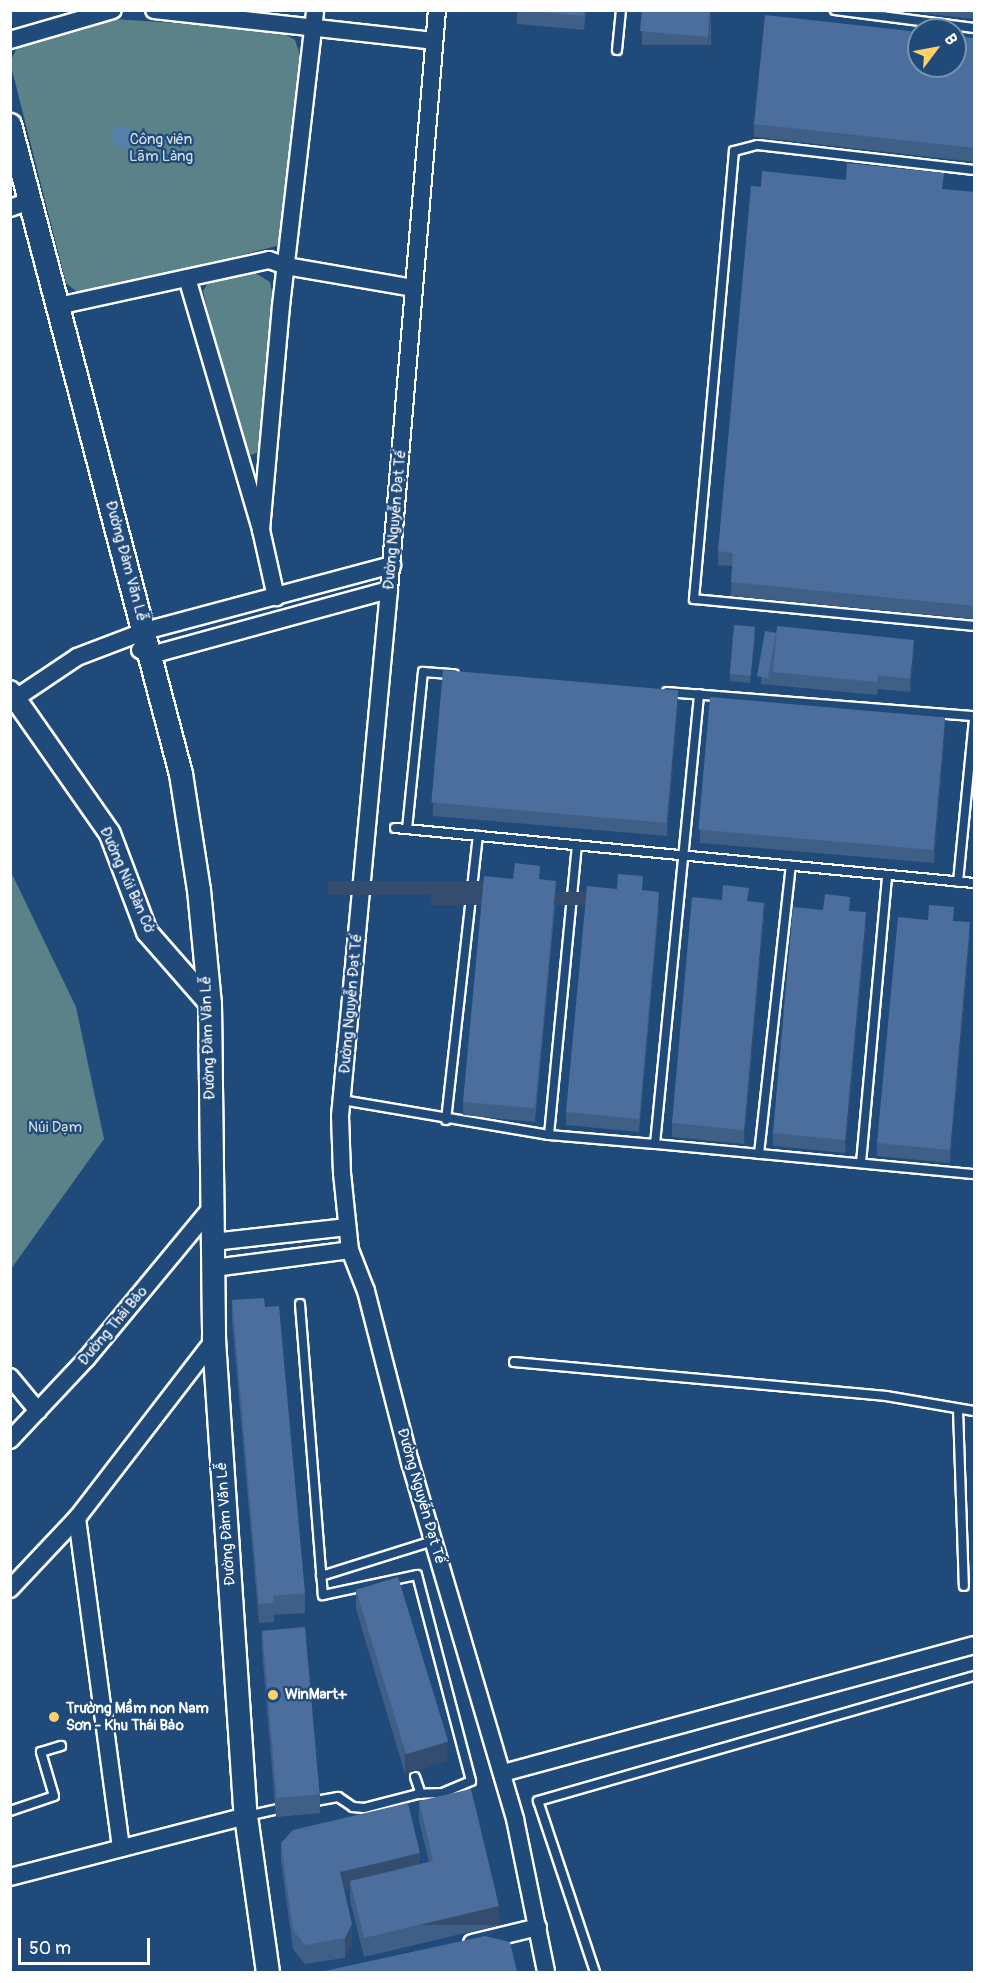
<!DOCTYPE html>
<meta charset="utf-8">
<style>
body{margin:0}
#map{position:relative;width:985px;height:1983px;overflow:hidden;background:#1f4a7a;font-family:Pangolin,sans-serif}
div>[style]{position:absolute}
[style*='--x']{left:calc(var(--x)*1px);top:calc(var(--y)*1px);width:calc(var(--w)*1px);rotate:calc(var(--a)*1deg)}
.green>*{inset:0;background:#5a8288}
.water>*{inset:0;background:#5480aa}
.round{border-radius:50%}
.roads{filter:drop-shadow(2px 0 #fff) drop-shadow(-2px 0 #fff) drop-shadow(0 2px #fff) drop-shadow(0 -2px #fff)}
.service>*{height:8px;margin:-4px;padding:0 4px;transform-origin:4px;border-radius:4px;background:#1f4a7a}
.minor>*{height:16px;margin:-8px;padding:0 8px;transform-origin:8px;border-radius:8px;background:#1f4a7a}
.tertiary>*{height:20px;margin:-10px;padding:0 10px;transform-origin:10px;border-radius:10px;background:#1f4a7a}
.secondary>*{height:22px;margin:-11px;padding:0 11px;transform-origin:11px;border-radius:11px;background:#1f4a7a}
.wall>*{inset:0;background:#405f87;transform-origin:0 0}
.shaded-wall>*{inset:0;background:#344d6e;transform-origin:0 0}
.building>*{inset:0;background:#4b6e9d;transform-origin:0 0}
.dots>*{width:16px;height:16px;translate:-50% -50%;box-sizing:border-box;border:3px solid #1f4a7a;border-radius:50%}
span{translate:-50% -50%;white-space:nowrap;text-align:center;line-height:1.15;-webkit-text-stroke:4.5px #1f4a7a;paint-order:stroke}
.park-label{font-size:15px;color:#d6e0e1}
.street-label{font-size:15px;color:#fff}
.poi-label{font-size:15px;color:#fff;font-weight:700}
.left{translate:0 -50%;text-align:left}
.frame{position:absolute;inset:0;border:12px solid #fff;pointer-events:none}
.north{position:absolute;left:907px;top:18px;width:60px;height:60px;box-sizing:border-box;background:#1f4a7a;border:2px solid #7992af;border-radius:50%;rotate:58deg;font-size:16px;font-weight:700;line-height:24px;text-align:center;color:#fff}
.north::after{content:'';display:block;margin:auto;width:21px;height:27px;background:#ffd166;clip-path:polygon(50% 0,100% 100%,50% 72%,0 100%)}
.scale{position:absolute;left:18px;top:1938px;width:132px;height:27px;box-sizing:border-box;border:3px solid #fff;border-top:0;padding-left:8px;font-size:18px;line-height:21px;white-space:nowrap;color:#fff;-webkit-text-stroke:4px #1f4a7a;paint-order:stroke}
</style>
<div id="map">
<div class="green">
<div style="clip-path:polygon(115px 19px,278px 30px,295px 40px,301px 58px,280px 245px,91px 294px,77px 292px,66px 283px,10px 62px,17px 48px)"></div>
<div style="clip-path:polygon(252px 271px,270px 282px,274px 303px,262px 451px,251px 455px,241px 447px,203px 291px,209px 281px)"></div>
<div style="clip-path:polygon(11px 872px,76px 1007px,104px 1139px,11px 1269px)"></div>
</div>
<div class="water">
<div class="round" style="left:112px;top:126px;width:22px;height:22px"></div>
</div>
<div class="roads">
<div class="service">
<div style="--x:835;--y:10;--w:140;--a:7.4"></div>
<div style="--x:617;--y:50;--w:40;--a:-84.3"></div>
<div style="--x:974;--y:170;--w:218;--a:-173.4"></div>
<div style="--x:757;--y:145;--w:24;--a:165"></div>
<div style="--x:734;--y:151;--w:450;--a:95.1"></div>
<div style="--x:694;--y:599;--w:281;--a:5.5"></div>
<div style="--x:667;--y:692;--w:308;--a:4.5"></div>
<div style="--x:395;--y:828;--w:582;--a:5.43"></div>
<div style="--x:407;--y:829;--w:158;--a:-84.2"></div>
<div style="--x:423;--y:672;--w:31;--a:4"></div>
<div style="--x:958;--y:882;--w:163;--a:-84.4"></div>
<div style="--x:342;--y:1100;--w:210;--a:9.6"></div>
<div style="--x:549;--y:1135;--w:106;--a:4.9"></div>
<div style="--x:655;--y:1144;--w:452;--a:-84.4"></div>
<div style="--x:446;--y:1120;--w:286;--a:-83.6"></div>
<div style="--x:549;--y:1135;--w:291;--a:-84.5"></div>
<div style="--x:655;--y:1144;--w:320;--a:5.4"></div>
<div style="--x:759;--y:1154;--w:290;--a:-83.7"></div>
<div style="--x:861;--y:1163;--w:289;--a:-84.8"></div>
<div style="--x:300;--y:1304;--w:292;--a:85.5"></div>
<div style="--x:323;--y:1595;--w:96;--a:-12"></div>
<div style="--x:417;--y:1575;--w:213;--a:75.3"></div>
<div style="--x:471;--y:1781;--w:30;--a:157"></div>
<div style="--x:443;--y:1793;--w:25;--a:178"></div>
<div style="--x:418;--y:1794;--w:56;--a:165.5"></div>
<div style="--x:364;--y:1808;--w:11;--a:-175"></div>
<div style="--x:353;--y:1807;--w:18;--a:-146"></div>
<div style="--x:338;--y:1797;--w:27;--a:170"></div>
<div style="--x:514;--y:1362;--w:374;--a:5.2"></div>
<div style="--x:886;--y:1396;--w:89;--a:9.7"></div>
<div style="--x:958;--y:1409;--w:177;--a:88.1"></div>
<div style="--x:321;--y:1576;--w:117;--a:-17.4"></div>
<div style="--x:415;--y:1777;--w:18;--a:71"></div>
<div style="--x:10;--y:1811;--w:46;--a:-18.8"></div>
<div style="--x:54;--y:1796;--w:46;--a:-106.5"></div>
<div style="--x:41;--y:1752;--w:21;--a:-17"></div>
<div style="--x:247;--y:1816;--w:41;--a:-12.7"></div>
<div style="--x:595;--y:1972;--w:180;--a:-108.4"></div>
<div style="--x:538;--y:1801;--w:454;--a:-16"></div>
</div>
<div class="minor">
<div style="--x:154;--y:10;--w:281;--a:6.3"></div>
<div style="--x:437;--y:10;--w:582;--a:94.73"></div>
<div style="--x:389;--y:590;--w:528;--a:95.32"></div>
<div style="--x:340;--y:1116;--w:57;--a:88"></div>
<div style="--x:342;--y:1173;--w:77;--a:84.1"></div>
<div style="--x:350;--y:1250;--w:44;--a:68.7"></div>
<div style="--x:366;--y:1291;--w:177;--a:75.6"></div>
<div style="--x:410;--y:1462;--w:372;--a:73.6"></div>
<div style="--x:515;--y:1819;--w:156;--a:78.5"></div>
<div style="--x:10;--y:40;--w:107;--a:-16.2"></div>
<div style="--x:10;--y:208;--w:23;--a:-20"></div>
<div style="--x:187;--y:278;--w:263;--a:73.6"></div>
<div style="--x:261;--y:530;--w:69;--a:77.4"></div>
<div style="--x:58;--y:306;--w:216;--a:-12.3"></div>
<div style="--x:269;--y:260;--w:18;--a:19"></div>
<div style="--x:286;--y:266;--w:130;--a:9.8"></div>
<div style="--x:261;--y:530;--w:225;--a:-84.9"></div>
<div style="--x:281;--y:306;--w:298;--a:-83.4"></div>
<div style="--x:140;--y:650;--w:12;--a:24"></div>
<div style="--x:151;--y:655;--w:247;--a:-15.3"></div>
<div style="--x:16;--y:698;--w:73;--a:-33.9"></div>
<div style="--x:77;--y:657;--w:73;--a:-20.9"></div>
<div style="--x:145;--y:631;--w:256;--a:-15"></div>
<div style="--x:213;--y:1242;--w:135;--a:-6.4"></div>
<div style="--x:214;--y:1268;--w:137;--a:-7.5"></div>
<div style="--x:10;--y:1377;--w:44;--a:50.5"></div>
<div style="--x:10;--y:1440;--w:112;--a:-46.8"></div>
<div style="--x:87;--y:1358;--w:196;--a:-50.4"></div>
<div style="--x:77;--y:1518;--w:333;--a:82.4"></div>
<div style="--x:10;--y:1589;--w:98;--a:-46.7"></div>
<div style="--x:77;--y:1518;--w:225;--a:-52.4"></div>
<div style="--x:503;--y:1773;--w:488;--a:-15.2"></div>
<div style="--x:10;--y:1877;--w:244;--a:-14.5"></div>
<div style="--x:472;--y:1943;--w:68;--a:-13.6"></div>
</div>
<div class="tertiary">
<div style="--x:10;--y:691;--w:174;--a:55"></div>
<div style="--x:110;--y:834;--w:105;--a:69.3"></div>
<div style="--x:147;--y:932;--w:96;--a:48.8"></div>
</div>
<div class="secondary">
<div style="--x:10;--y:125;--w:671;--a:75.24"></div>
<div style="--x:181;--y:774;--w:117;--a:81.2"></div>
<div style="--x:199;--y:890;--w:115;--a:84.5"></div>
<div style="--x:210;--y:1004;--w:336;--a:89.3"></div>
<div style="--x:214;--y:1340;--w:477;--a:86.2"></div>
<div style="--x:246;--y:1816;--w:158;--a:82"></div>
</div>
</div>
<div class="wall">
<div style="clip-path:polygon(517px 10px,586px 10px,584px 30px,517px 24px)"></div>
<div style="left:642px;top:10px;width:69px;height:35px"></div>
<div style="clip-path:polygon(851px 10px,886px 10px,885px 14px)"></div>
<div style="clip-path:polygon(921px 10px,975px 10px,975px 19px,921px 13px)"></div>
<div style="clip-path:polygon(975px 38px,975px 162px,754px 137px,754px 124px)"></div>
<div style="clip-path:polygon(761px 187px,943px 189px,975px 192px,975px 619px,731px 596px,732px 566px,718px 565px,718px 551px)"></div>
<div style="clip-path:polygon(765px 631px,914px 653px,910px 692px,878px 689px,877px 695px,761px 684px)"></div>
<div style="clip-path:polygon(755px 634px,750px 683px,730px 681px,730px 674px)"></div>
<div style="clip-path:polygon(678px 703px,667px 836px,433px 816px,433px 803px)"></div>
<div style="clip-path:polygon(945px 730px,934px 863px,700px 843px,700px 830px)"></div>
<div style="clip-path:polygon(513px 879px,556px 895px,535px 1122px,463px 1115px,463px 1102px)"></div>
<div style="clip-path:polygon(617px 889px,643px 890px,659px 905px,639px 1132px,566px 1125px,566px 1112px)"></div>
<div style="clip-path:polygon(722px 900px,749px 901px,764px 916px,744px 1144px,672px 1137px,672px 1123px)"></div>
<div style="clip-path:polygon(823px 910px,866px 926px,845px 1153px,773px 1146px,773px 1133px)"></div>
<div style="clip-path:polygon(928px 920px,954px 921px,970px 936px,950px 1163px,877px 1156px,877px 1143px)"></div>
<div style="clip-path:polygon(232px 1300px,305px 1593px,305px 1613px,274px 1615px,274px 1622px,259px 1623px,232px 1320px)"></div>
<div style="clip-path:polygon(356px 1590px,447px 1761px,405px 1774px,356px 1609px)"></div>
<div style="clip-path:polygon(262px 1631px,320px 1794px,320px 1813px,276px 1817px,262px 1650px)"></div>
<div style="clip-path:polygon(419px 1801px,499px 1925px,364px 1957px,350px 1900px,350px 1889px,344px 1890px,352px 1943px,345px 1958px,305px 1964px,293px 1949px,281px 1862px,281px 1843px,420px 1864px,429px 1862px,419px 1821px)"></div>
</div>
<div class="shaded-wall">
<div style="clip-path:polygon(710px 10px,711px 10px,708px 50px,708px 37px)"></div>
<div style="clip-path:polygon(914px 640px,914px 653px,910px 692px,910px 679px)"></div>
<div style="clip-path:polygon(678px 690px,678px 703px,667px 836px,667px 823px)"></div>
<div style="clip-path:polygon(945px 717px,945px 730px,934px 863px,934px 850px)"></div>
<div style="left:556px;top:881px;width:14px;height:228px;rotate:90deg"></div>
<div style="left:659px;top:892px;width:13px;height:228px;rotate:90deg"></div>
<div style="clip-path:polygon(764px 903px,764px 916px,744px 1144px,744px 1130px)"></div>
<div style="clip-path:polygon(866px 912px,866px 926px,845px 1153px,845px 1140px)"></div>
<div style="clip-path:polygon(970px 922px,970px 936px,950px 1163px,950px 1150px)"></div>
<div style="clip-path:polygon(447px 1742px,447px 1761px,405px 1774px,405px 1754px)"></div>
<div style="clip-path:polygon(420px 1853px,420px 1872px,350px 1881px,350px 1889px,340px 1891px,340px 1872px)"></div>
<div style="left:499px;top:1906px;width:19px;height:139px;rotate:90deg"></div>
<div style="clip-path:polygon(352px 1924px,352px 1943px,345px 1958px,345px 1938px)"></div>
</div>
<div class="building">
<div style="clip-path:polygon(517px 10px,585px 10px,584px 16px)"></div>
<div style="clip-path:polygon(642px 10px,710px 10px,708px 37px,640px 31px)"></div>
<div style="clip-path:polygon(765px 15px,919px 32px,919px 66px,955px 66px,955px 36px,975px 38px,975px 148px,754px 124px)"></div>
<div style="clip-path:polygon(847px 163px,944px 173px,942px 189px,975px 192px,975px 606px,731px 582px,733px 553px,718px 551px,751px 186px,761px 187px,762px 171px,846px 180px)"></div>
<div style="left:734px;top:625px;width:21px;height:49px;rotate:5deg"></div>
<div style="clip-path:polygon(777px 626px,914px 640px,910px 679px,878px 675px,877px 682px,773px 672px)"></div>
<div style="left:765px;top:631px;width:11px;height:46px;rotate:10deg"></div>
<div style="left:443px;top:670px;width:236px;height:133px;rotate:5deg"></div>
<div style="left:710px;top:697px;width:236px;height:133px;rotate:5deg"></div>
<div style="clip-path:polygon(515px 863px,540px 866px,539px 879px,556px 881px,535px 1108px,463px 1102px,484px 876px,513px 879px)"></div>
<div style="clip-path:polygon(618px 874px,643px 876px,642px 890px,659px 892px,639px 1119px,566px 1112px,587px 886px,617px 889px)"></div>
<div style="clip-path:polygon(723px 885px,749px 888px,747px 901px,764px 903px,744px 1130px,672px 1123px,692px 897px,722px 900px)"></div>
<div style="clip-path:polygon(825px 894px,850px 897px,849px 911px,866px 912px,845px 1140px,773px 1133px,793px 907px,823px 910px)"></div>
<div style="clip-path:polygon(929px 905px,954px 907px,953px 921px,970px 922px,950px 1150px,877px 1143px,898px 917px,928px 920px)"></div>
<div style="clip-path:polygon(264px 1298px,265px 1307px,279px 1306px,305px 1593px,273px 1596px,274px 1603px,259px 1604px,232px 1300px)"></div>
<div style="left:398px;top:1577px;width:172px;height:44px;rotate:73deg"></div>
<div style="left:305px;top:1627px;width:168px;height:43px;rotate:85deg"></div>
<div style="clip-path:polygon(471px 1789px,499px 1906px,364px 1938px,350px 1881px,433px 1861px,419px 1801px)"></div>
<div style="clip-path:polygon(408px 1803px,420px 1853px,340px 1872px,352px 1924px,345px 1938px,305px 1945px,293px 1930px,281px 1843px,293px 1830px)"></div>
<div style="clip-path:polygon(485px 1936px,510px 1942px,517px 1972px,320px 1972px)"></div>
</div>
<div class="dots">
<div style="left:273px;top:1695px;background:#ffd166"></div>
<div style="left:54px;top:1717px;background:#ffd166"></div>
</div>
<div class="park-label">
<span style="left:161px;top:148px">Công viên<br>Lãm Làng</span>
<span style="left:55px;top:1128px">Núi Dạm</span>
</div>
<div class="street-label">
<span style="left:395px;top:520px;rotate:-85deg">Đường Nguyễn Đạt Tế</span>
<span style="left:126px;top:561px;rotate:75deg">Đường Đàm Văn Lễ</span>
<span style="left:127px;top:880px;rotate:66deg">Đường Núi Bàn Cờ</span>
<span style="left:351px;top:1004px;rotate:-85deg">Đường Nguyễn Đạt Tế</span>
<span style="left:208px;top:1038px;rotate:-92deg">Đường Đàm Văn Lễ</span>
<span style="left:113px;top:1326px;rotate:-50deg">Đường Thái Bảo</span>
<span style="left:421px;top:1496px;rotate:74deg">Đường Nguyễn Đạt Tế</span>
<span style="left:226px;top:1524px;rotate:-94deg">Đường Đàm Văn Lễ</span>
</div>
<div class="poi-label">
<span class="left" style="left:285px;top:1695px">WinMart+</span>
<span class="left" style="left:66px;top:1717px">Trường Mầm non Nam<br>Sơn - Khu Thái Bảo</span>
</div>
<div class="frame"></div>
<div class="north">B</div>
<div class="scale">50 m</div>
</div>
